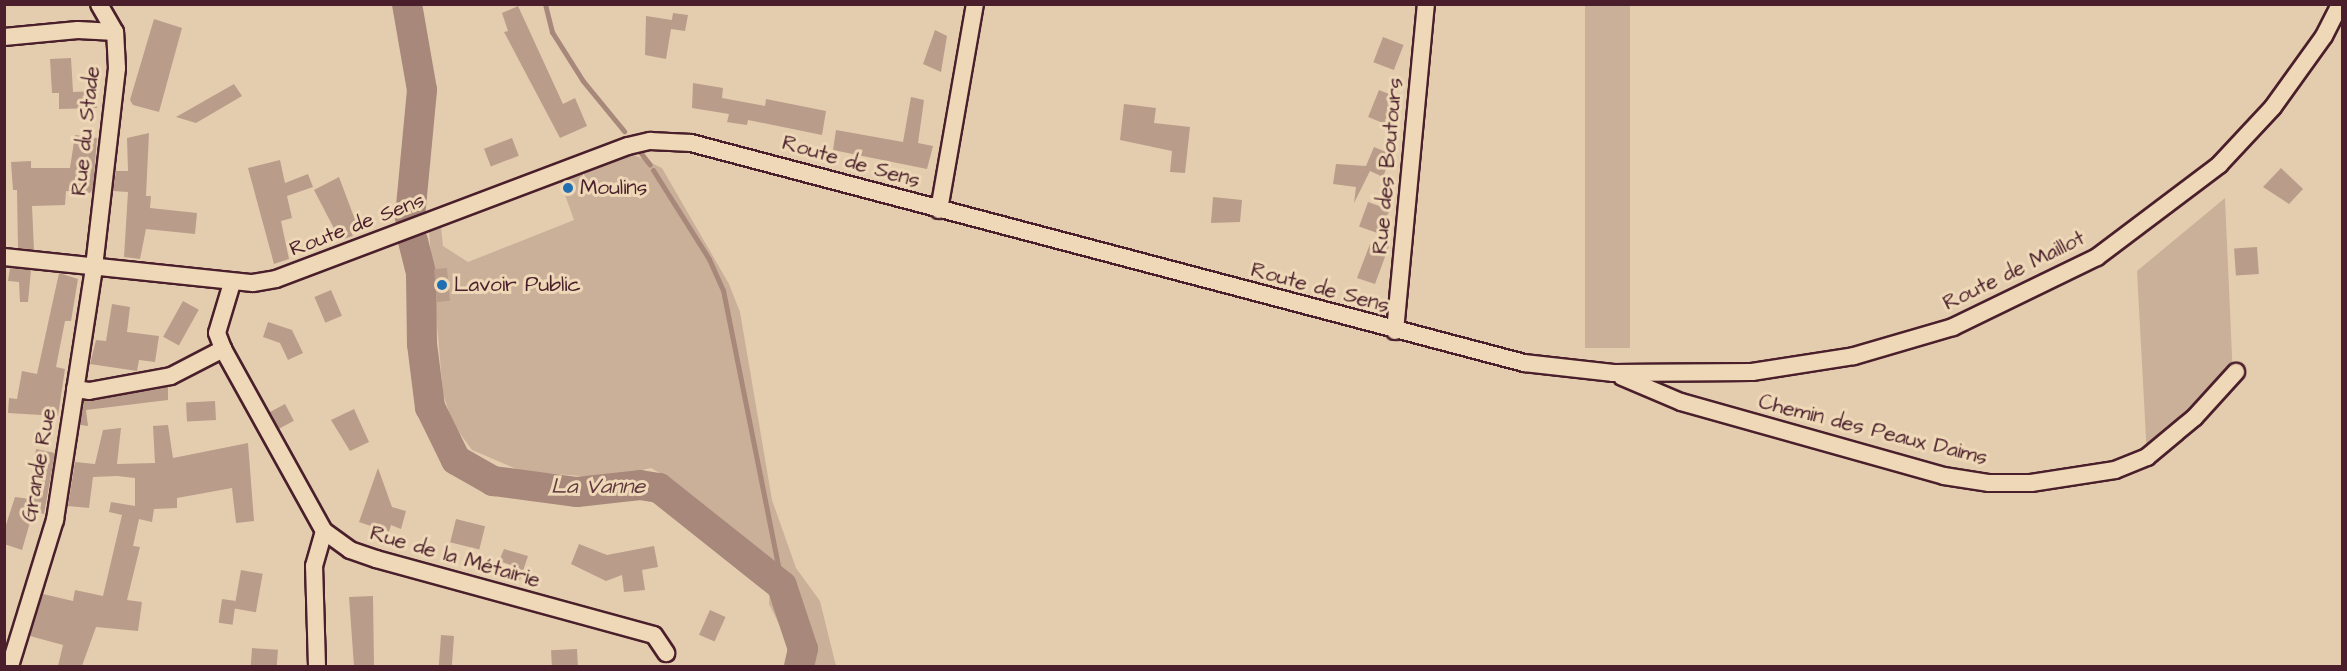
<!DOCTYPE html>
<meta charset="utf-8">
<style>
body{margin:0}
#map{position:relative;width:2347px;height:671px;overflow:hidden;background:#e4cdaf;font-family:"Architects Daughter",sans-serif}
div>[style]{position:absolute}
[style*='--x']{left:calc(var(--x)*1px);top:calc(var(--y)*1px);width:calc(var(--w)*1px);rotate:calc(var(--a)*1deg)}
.green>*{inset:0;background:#cab099;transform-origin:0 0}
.stream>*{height:5px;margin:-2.5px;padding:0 2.5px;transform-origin:2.5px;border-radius:2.5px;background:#a7887a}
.river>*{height:30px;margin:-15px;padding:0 15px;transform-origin:15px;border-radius:15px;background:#a7887a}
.building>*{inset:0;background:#b99c8a;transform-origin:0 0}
.roads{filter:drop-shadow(2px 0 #4a1f2b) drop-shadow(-2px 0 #4a1f2b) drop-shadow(0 2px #4a1f2b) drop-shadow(0 -2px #4a1f2b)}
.minor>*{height:16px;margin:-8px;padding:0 8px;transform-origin:8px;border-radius:8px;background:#eed8b7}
.dots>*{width:16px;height:16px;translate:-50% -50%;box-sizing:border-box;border:3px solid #eed8b7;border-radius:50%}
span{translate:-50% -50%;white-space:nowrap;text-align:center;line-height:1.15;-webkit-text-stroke:6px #eed8b7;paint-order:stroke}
.street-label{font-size:21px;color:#4a1f2b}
.poi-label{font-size:21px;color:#4a1f2b}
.left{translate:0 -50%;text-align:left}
.water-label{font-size:22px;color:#61393f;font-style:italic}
.frame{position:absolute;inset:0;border:6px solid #4a1f2b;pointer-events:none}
</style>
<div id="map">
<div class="green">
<div style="left:1585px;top:5px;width:45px;height:343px"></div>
<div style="clip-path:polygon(632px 154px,662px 168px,729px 284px,740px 312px,772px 500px,796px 568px,820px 601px,836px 666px,786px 666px,788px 642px,769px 604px,772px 567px,668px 478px,651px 468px,604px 478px,521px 471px,472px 450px,453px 424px,443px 394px,429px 232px,441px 227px,443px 246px,468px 262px,574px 220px,560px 181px)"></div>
<div style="clip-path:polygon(2225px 198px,2233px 378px,2147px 457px,2137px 271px)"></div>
</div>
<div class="stream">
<div style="--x:545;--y:4;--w:29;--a:76"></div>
<div style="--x:552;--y:32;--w:58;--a:57.7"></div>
<div style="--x:583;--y:81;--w:65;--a:50.6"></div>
<div style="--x:640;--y:152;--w:16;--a:52"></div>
<div style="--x:653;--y:170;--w:105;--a:57.8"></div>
<div style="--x:709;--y:259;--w:34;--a:66"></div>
<div style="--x:723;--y:290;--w:302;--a:78.7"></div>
</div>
<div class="river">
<div style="--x:407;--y:4;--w:87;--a:80.1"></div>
<div style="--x:422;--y:90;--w:128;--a:95.4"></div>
<div style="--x:413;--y:241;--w:34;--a:76"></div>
<div style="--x:421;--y:274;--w:70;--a:89.2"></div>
<div style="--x:422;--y:344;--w:64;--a:82.8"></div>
<div style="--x:430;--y:407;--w:59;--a:63.9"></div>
<div style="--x:456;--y:460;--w:43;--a:29.6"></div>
<div style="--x:493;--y:481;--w:85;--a:7.5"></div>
<div style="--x:577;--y:492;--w:63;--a:-6.3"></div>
<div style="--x:640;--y:485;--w:19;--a:9"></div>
<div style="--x:659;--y:488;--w:157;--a:38.5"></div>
<div style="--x:782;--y:586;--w:66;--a:71.6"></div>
<div style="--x:803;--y:649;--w:17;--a:103"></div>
</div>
<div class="building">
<div style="clip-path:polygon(518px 6px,563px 104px,575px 98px,587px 126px,560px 138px,504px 32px,508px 31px,502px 13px)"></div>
<div style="clip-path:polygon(673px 13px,688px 15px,685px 31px,671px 29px,666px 59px,645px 55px,646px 16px,672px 20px,671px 25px)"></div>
<div style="clip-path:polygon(154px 19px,182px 28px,159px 112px,133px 105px,130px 100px)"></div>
<div style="clip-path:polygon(935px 30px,947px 36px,941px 72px,923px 64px)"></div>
<div style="left:1383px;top:37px;width:22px;height:27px;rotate:21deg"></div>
<div style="clip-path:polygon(71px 58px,73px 92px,96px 91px,97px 108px,59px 109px,59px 93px,52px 93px,50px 59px)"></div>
<div style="clip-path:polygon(693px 83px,723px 88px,722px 98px,765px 106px,766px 99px,826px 111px,822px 135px,748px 120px,747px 125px,733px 123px,727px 122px,729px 114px,692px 108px)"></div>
<div style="clip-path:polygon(234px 84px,242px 96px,196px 123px,176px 117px)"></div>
<div style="left:1379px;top:90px;width:22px;height:29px;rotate:22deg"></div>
<div style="clip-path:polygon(911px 97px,924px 100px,918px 143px,933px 146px,927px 169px,833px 150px,836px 130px,903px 142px)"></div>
<div style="clip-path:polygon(1124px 104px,1156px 108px,1154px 123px,1190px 127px,1185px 173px,1170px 172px,1172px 151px,1120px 140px)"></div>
<div style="clip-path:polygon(149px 133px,146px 196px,151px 196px,150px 208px,197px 213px,195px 234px,146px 229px,140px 259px,124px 257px,128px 192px,113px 191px,116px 171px,128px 171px,127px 138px)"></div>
<div style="clip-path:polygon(75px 135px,97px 138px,93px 189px,90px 193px,66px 191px,65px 205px,32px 206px,34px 250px,18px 248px,17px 190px,13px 190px,11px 162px,31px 161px,31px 168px,70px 168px)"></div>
<div style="left:512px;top:138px;width:19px;height:30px;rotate:69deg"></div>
<div style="clip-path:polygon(1374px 147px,1391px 154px,1388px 164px,1383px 177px,1370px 171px,1354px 203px,1356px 187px,1333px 184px,1336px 164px,1366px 166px)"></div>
<div style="clip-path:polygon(280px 160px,285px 183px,308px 174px,313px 187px,287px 196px,292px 218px,281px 221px,289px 259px,274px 264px,248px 168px)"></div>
<div style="clip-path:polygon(2281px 168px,2303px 189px,2289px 204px,2263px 187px)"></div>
<div style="clip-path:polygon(339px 177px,357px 225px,350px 229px,353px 236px,340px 240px,314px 190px)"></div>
<div style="clip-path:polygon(1213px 197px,1242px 200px,1240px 222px,1211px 223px)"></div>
<div style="left:1368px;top:202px;width:23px;height:26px;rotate:20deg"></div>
<div style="clip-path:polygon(1370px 244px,1389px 246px,1375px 284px,1357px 278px)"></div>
<div style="left:2257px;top:247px;width:27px;height:23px;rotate:86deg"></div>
<div style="clip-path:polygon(10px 268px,31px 270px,28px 302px,20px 302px,19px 282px,8px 281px)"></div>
<div style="left:447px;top:268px;width:33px;height:13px;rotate:85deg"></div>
<div style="clip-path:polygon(59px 273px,78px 279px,71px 321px,65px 321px,56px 367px,65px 369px,58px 416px,8px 413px,9px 398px,17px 399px,22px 371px,37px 374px)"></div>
<div style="left:331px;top:290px;width:28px;height:18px;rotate:67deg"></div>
<div style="left:183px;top:301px;width:18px;height:41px;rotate:29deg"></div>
<div style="clip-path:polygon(112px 304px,130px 307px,127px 332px,159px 336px,155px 362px,139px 360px,137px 371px,90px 364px,96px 340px,106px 341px)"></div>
<div style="clip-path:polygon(268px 322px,292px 330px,303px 353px,288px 360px,280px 343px,263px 337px)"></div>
<div style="clip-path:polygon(168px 387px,168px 400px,86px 410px,88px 426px,80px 425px,84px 401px)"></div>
<div style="left:215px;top:401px;width:19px;height:29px;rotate:87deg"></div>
<div style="left:285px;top:404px;width:19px;height:17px;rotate:62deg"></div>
<div style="clip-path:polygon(354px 409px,369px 442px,350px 451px,331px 420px)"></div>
<div style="clip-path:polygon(168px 425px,173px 458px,248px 443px,254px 521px,236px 523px,232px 488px,177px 498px,177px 508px,154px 509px,152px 522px,139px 519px,133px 546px,140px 547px,127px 600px,142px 602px,138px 631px,96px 627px,82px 666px,58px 666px,63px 645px,30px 636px,43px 594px,73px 601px,75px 590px,103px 596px,122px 515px,109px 512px,111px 502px,135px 506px,135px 478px,117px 476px,93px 477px,89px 508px,68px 506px,75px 462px,95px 464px,103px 430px,121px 428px,117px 464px,155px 463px,153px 426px)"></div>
<div style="clip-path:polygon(36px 449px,55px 453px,44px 514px,33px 512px,22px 550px,4px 544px,4px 531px,15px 497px,30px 499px)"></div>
<div style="clip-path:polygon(378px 468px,392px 507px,406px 511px,401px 529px,391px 525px,389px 532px,359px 522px)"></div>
<div style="left:456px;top:519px;width:30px;height:24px;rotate:14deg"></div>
<div style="clip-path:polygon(579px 544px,607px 555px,654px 546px,658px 567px,642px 570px,645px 590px,624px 592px,622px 575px,606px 581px,571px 564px)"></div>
<div style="clip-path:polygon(504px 549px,528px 556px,520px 580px,507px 577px,511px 565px,499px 561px)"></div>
<div style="left:241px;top:570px;width:22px;height:39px;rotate:10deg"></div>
<div style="clip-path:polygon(373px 596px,374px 666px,354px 666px,349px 597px)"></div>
<div style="left:222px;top:599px;width:14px;height:24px;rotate:8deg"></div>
<div style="left:710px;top:610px;width:17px;height:27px;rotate:24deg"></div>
<div style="left:441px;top:635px;width:13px;height:31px;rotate:4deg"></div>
<div style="left:252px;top:648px;width:26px;height:18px;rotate:4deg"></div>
<div style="left:577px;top:649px;width:17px;height:26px;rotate:87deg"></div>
</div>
<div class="roads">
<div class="minor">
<div style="--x:4;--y:37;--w:74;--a:-5.4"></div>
<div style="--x:78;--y:30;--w:37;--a:3"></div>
<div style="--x:939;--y:210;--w:209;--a:-80.1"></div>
<div style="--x:4;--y:257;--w:250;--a:6"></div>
<div style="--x:253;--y:283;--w:23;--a:-10"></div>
<div style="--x:276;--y:279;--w:376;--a:-20.7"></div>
<div style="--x:628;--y:146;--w:23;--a:-13"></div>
<div style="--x:650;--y:141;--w:41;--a:2.8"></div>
<div style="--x:691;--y:143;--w:862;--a:14.79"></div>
<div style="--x:1524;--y:363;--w:90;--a:6.4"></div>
<div style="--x:1613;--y:373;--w:139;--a:-0.4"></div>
<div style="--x:1752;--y:372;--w:103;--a:-8.9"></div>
<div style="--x:1854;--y:356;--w:103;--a:-16.3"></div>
<div style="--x:1953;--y:327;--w:160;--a:-25.9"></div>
<div style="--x:2097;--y:257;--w:153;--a:-37"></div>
<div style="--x:2219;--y:165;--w:79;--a:-47"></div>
<div style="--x:2273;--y:107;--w:87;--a:-54.3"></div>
<div style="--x:2324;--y:36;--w:36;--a:-63"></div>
<div style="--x:232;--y:283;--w:52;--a:106.7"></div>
<div style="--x:217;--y:333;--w:17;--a:69"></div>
<div style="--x:223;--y:349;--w:208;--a:61"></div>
<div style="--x:324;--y:531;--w:32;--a:36"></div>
<div style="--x:350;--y:550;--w:28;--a:19"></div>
<div style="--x:376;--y:559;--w:288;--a:15.3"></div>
<div style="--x:654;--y:635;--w:22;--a:56"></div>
<div style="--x:1395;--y:331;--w:328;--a:-84.6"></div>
<div style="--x:1622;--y:377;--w:64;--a:23"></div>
<div style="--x:1681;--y:402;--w:273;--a:15.7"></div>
<div style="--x:1944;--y:476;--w:46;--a:8.8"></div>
<div style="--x:1989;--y:483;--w:42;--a:0"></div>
<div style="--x:2031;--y:483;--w:85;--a:-8.8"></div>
<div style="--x:2115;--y:470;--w:35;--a:-22"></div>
<div style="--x:2147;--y:457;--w:62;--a:-39.8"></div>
<div style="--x:2195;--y:417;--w:61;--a:-47.7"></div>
<div style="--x:75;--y:389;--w:14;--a:8"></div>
<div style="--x:89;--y:391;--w:83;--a:-10.4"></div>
<div style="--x:171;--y:376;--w:59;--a:-27.4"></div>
<div style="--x:10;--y:666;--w:153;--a:-72.9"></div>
<div style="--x:55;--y:520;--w:256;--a:-81.2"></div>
<div style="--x:94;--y:267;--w:200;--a:-83.4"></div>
<div style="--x:117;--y:68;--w:36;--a:-93"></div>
<div style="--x:115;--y:32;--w:32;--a:-120"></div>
<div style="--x:317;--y:666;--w:100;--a:-91.7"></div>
<div style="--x:314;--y:566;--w:36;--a:-74"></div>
</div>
</div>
<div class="dots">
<div style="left:568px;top:188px;background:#1f6fb2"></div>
<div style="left:442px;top:285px;background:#1f6fb2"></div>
</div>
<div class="street-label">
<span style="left:86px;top:131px;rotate:-84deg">Rue du Stade</span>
<span style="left:851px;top:162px;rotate:16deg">Route de Sens</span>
<span style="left:1388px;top:166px;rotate:-85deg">Rue des Boutours</span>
<span style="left:357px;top:225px;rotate:-21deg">Route de Sens</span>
<span style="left:2014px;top:271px;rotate:-26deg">Route de Maillot</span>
<span style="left:1320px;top:288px;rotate:15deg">Route de Sens</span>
<span style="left:1873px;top:430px;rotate:14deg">Chemin des Peaux Daims</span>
<span style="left:39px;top:465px;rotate:-80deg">Grande Rue</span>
<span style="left:455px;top:557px;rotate:16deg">Rue de la Métairie</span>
</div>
<div class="poi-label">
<span class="left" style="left:580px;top:188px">Moulins</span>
<span class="left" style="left:454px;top:285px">Lavoir Public</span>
</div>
<div class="water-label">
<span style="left:598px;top:487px">La Vanne</span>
</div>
<div class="frame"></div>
</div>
